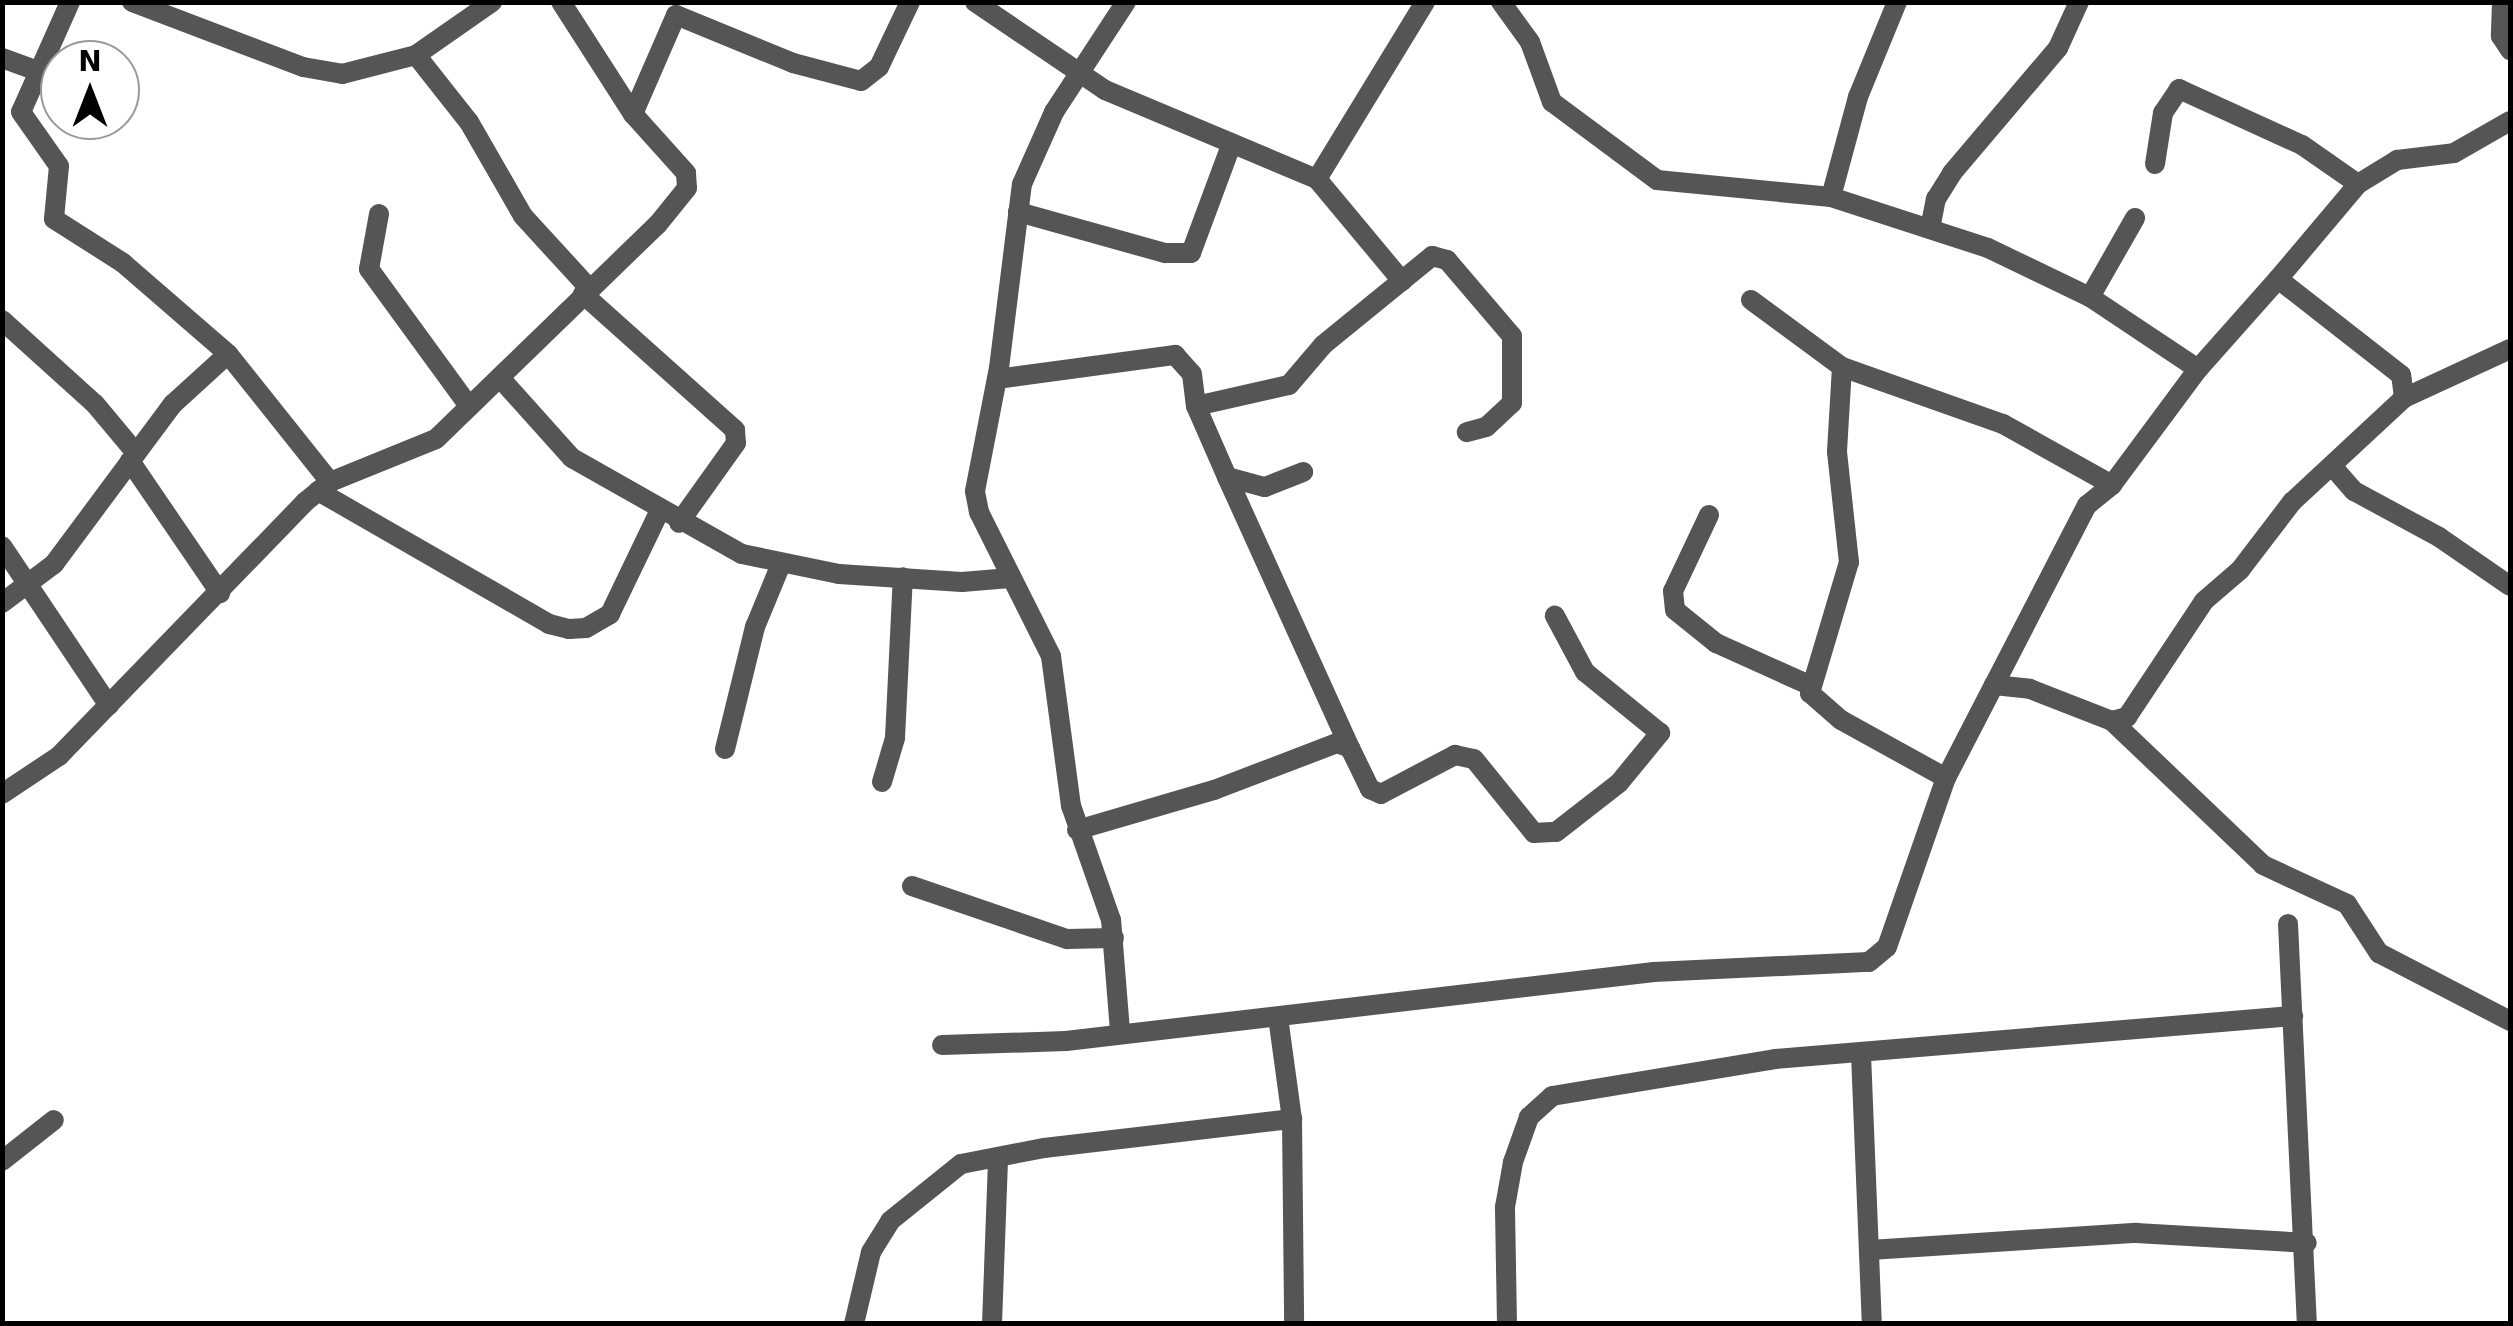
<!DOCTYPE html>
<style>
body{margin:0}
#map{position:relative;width:2513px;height:1326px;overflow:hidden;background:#fff;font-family:"DejaVu Sans",sans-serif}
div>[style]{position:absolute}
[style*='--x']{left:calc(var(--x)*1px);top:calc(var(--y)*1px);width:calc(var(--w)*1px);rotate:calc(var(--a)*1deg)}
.minor>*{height:20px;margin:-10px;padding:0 10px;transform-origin:10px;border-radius:10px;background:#555}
span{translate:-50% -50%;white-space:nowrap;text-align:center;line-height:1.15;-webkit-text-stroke:8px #fff;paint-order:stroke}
.frame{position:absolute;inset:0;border:5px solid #000;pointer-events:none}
.north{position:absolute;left:40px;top:40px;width:100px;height:100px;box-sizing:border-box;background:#fff;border:2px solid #999;border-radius:50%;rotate:0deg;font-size:28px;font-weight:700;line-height:40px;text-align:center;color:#000}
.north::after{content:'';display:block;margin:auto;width:35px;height:45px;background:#000;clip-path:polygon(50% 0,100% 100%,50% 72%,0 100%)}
</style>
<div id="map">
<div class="minor">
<div style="--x:70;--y:2;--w:120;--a:114"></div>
<div style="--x:21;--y:112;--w:66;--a:54.9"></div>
<div style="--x:59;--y:166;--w:53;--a:95.4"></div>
<div style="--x:54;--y:219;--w:82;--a:32.5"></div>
<div style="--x:123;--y:263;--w:139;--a:40.9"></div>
<div style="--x:228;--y:354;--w:164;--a:51.4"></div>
<div style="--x:132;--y:2;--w:183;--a:20.8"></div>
<div style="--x:303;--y:67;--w:40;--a:10"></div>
<div style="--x:342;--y:74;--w:76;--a:-14.4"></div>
<div style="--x:416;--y:55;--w:93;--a:-34.9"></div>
<div style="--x:975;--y:2;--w:157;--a:34.1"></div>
<div style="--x:1105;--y:90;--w:230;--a:22.8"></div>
<div style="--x:1317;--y:179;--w:133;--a:50.2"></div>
<div style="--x:1501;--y:2;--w:49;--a:54.1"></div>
<div style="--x:1530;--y:42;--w:64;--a:69.9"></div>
<div style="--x:1552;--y:102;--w:131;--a:36.6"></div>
<div style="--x:1657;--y:180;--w:175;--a:5.6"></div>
<div style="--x:1831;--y:197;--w:165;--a:18"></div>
<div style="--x:1988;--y:248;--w:113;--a:25.7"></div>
<div style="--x:2090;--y:297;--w:130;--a:33.7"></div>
<div style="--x:2502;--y:2;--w:34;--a:92"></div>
<div style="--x:2501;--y:36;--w:17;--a:57"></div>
<div style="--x:416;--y:55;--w:85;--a:51.7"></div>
<div style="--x:469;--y:122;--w:108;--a:60.1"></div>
<div style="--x:523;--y:216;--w:98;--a:47.5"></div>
<div style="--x:2;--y:58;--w:38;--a:20"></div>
<div style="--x:633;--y:114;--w:108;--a:-66.5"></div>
<div style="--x:676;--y:15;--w:126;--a:22.3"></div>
<div style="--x:793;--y:63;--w:70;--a:14.8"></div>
<div style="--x:861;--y:81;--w:23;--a:-38"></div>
<div style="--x:879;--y:67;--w:72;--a:-64.5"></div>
<div style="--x:2155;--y:164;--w:52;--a:-81.1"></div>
<div style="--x:2163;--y:113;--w:29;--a:-56"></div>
<div style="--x:2179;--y:89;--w:135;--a:24.5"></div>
<div style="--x:2302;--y:145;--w:68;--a:34.9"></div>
<div style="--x:1317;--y:179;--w:207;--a:-58.6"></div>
<div style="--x:1831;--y:197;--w:104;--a:-74.9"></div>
<div style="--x:1858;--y:97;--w:103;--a:-67.7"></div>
<div style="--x:1018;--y:212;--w:153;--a:15.6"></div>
<div style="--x:1165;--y:253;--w:26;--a:0"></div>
<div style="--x:1191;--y:253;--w:117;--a:-69.6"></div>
<div style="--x:379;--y:214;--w:56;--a:100.3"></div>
<div style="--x:369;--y:269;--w:170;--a:53.9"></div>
<div style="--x:1930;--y:229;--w:31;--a:-79"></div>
<div style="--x:1936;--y:199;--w:31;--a:-58"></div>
<div style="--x:1952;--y:173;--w:164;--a:-49.7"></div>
<div style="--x:2058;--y:48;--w:51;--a:-65.5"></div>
<div style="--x:2278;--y:279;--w:124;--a:-49.9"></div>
<div style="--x:2358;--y:184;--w:46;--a:-31.6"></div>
<div style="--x:2397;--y:160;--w:57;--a:-7"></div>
<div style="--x:2454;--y:153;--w:64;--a:-29.7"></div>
<div style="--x:583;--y:294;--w:204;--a:41.8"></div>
<div style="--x:735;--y:430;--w:13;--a:86"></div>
<div style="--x:736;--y:443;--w:98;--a:125.5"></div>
<div style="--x:2090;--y:297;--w:91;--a:-60.3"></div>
<div style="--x:1751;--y:300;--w:113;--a:36.4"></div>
<div style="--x:1842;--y:367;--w:171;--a:19.5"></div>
<div style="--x:2003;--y:424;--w:125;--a:29.2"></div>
<div style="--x:2;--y:320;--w:125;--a:42.1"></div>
<div style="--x:95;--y:404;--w:64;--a:50.1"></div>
<div style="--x:1842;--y:367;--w:85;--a:93.4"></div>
<div style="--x:1837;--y:452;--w:111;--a:83.8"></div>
<div style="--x:1849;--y:562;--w:137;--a:106.6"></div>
<div style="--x:1810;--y:693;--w:41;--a:41.1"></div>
<div style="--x:1841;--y:720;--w:120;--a:28.9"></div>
<div style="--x:501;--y:379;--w:106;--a:48.1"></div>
<div style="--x:572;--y:458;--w:195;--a:29.5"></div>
<div style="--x:742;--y:554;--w:99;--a:11.7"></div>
<div style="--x:839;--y:574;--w:123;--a:3.7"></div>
<div style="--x:962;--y:582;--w:48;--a:-4.8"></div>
<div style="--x:997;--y:379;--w:180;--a:-7.7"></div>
<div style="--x:1175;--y:355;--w:25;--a:48"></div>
<div style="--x:1192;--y:374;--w:32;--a:83"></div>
<div style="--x:1196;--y:406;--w:77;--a:66.4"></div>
<div style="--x:1227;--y:477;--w:39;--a:15"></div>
<div style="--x:1265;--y:487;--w:41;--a:-21.5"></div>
<div style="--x:2404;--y:398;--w:117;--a:-24.8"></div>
<div style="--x:1196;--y:406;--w:95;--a:-12.7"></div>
<div style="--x:1289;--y:385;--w:52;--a:-49.6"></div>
<div style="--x:1323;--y:345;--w:141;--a:-39.2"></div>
<div style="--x:1432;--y:256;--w:16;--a:15"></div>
<div style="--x:1447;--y:260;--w:100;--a:49.5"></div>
<div style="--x:1512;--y:336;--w:67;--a:90"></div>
<div style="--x:1512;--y:403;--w:35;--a:137"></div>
<div style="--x:1486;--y:427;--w:20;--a:165"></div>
<div style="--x:130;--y:461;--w:160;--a:55.7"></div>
<div style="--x:2333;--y:467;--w:32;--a:49"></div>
<div style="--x:2354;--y:491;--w:97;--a:28.4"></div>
<div style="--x:2439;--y:537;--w:86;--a:34.6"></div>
<div style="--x:1227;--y:477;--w:298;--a:65.6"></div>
<div style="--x:318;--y:491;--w:267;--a:29.9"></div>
<div style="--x:549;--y:624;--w:21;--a:14"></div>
<div style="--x:569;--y:629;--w:17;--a:-3"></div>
<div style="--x:586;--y:628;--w:28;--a:-30"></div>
<div style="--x:610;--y:614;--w:115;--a:-64.3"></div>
<div style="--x:1709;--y:515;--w:84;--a:115.3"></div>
<div style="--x:1673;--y:591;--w:19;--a:84"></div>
<div style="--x:1675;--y:610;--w:53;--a:38.8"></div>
<div style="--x:1716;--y:643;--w:102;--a:24.3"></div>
<div style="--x:2;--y:546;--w:192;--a:56.2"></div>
<div style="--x:2;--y:603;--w:65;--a:-36.9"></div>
<div style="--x:54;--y:564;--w:199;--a:-53.4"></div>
<div style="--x:173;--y:404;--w:74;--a:-42.3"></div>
<div style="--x:2112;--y:721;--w:209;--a:43.6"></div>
<div style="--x:2263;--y:865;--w:93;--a:24.9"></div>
<div style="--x:2347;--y:904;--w:59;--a:56.9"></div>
<div style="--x:2379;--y:953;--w:148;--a:27.4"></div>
<div style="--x:725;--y:749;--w:126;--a:-76.2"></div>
<div style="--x:755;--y:627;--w:68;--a:-67.6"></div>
<div style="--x:882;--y:782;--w:46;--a:-73.5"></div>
<div style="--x:895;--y:738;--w:161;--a:-87.2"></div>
<div style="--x:2;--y:794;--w:69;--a:-33.7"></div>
<div style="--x:59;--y:756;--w:354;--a:-45.9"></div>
<div style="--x:305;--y:502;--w:32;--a:-39"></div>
<div style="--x:330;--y:482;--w:114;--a:-22.1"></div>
<div style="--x:436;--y:439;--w:309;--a:-44.1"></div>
<div style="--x:658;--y:224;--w:46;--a:-51.1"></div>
<div style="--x:687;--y:188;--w:15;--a:-94"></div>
<div style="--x:686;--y:173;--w:79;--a:-131.9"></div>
<div style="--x:633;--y:114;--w:133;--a:-122.7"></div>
<div style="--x:1077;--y:830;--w:143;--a:-16.3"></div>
<div style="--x:1214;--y:790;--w:132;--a:-20.9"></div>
<div style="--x:1337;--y:743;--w:14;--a:21"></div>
<div style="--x:1350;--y:748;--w:46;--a:64"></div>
<div style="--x:1370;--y:789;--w:12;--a:24"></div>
<div style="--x:1381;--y:794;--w:84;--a:-27.8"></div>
<div style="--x:1455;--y:755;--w:19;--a:12"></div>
<div style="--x:1474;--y:759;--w:95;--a:51"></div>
<div style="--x:1534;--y:833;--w:22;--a:-3"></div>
<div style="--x:1556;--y:832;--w:80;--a:-37.9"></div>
<div style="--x:1619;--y:783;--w:65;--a:-50.6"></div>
<div style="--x:1660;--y:733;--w:97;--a:-140.9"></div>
<div style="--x:1585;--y:672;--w:64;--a:-118.2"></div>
<div style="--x:912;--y:886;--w:164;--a:18.9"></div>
<div style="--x:1067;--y:939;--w:47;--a:-1.2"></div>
<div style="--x:2288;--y:924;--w:400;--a:87.3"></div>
<div style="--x:1278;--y:1017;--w:103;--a:82.2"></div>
<div style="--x:1292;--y:1119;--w:205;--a:89.4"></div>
<div style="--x:1120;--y:1031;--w:111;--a:-94.6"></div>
<div style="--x:1111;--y:920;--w:121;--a:-109.3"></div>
<div style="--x:1071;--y:806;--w:151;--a:-97.6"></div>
<div style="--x:1051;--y:656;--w:161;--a:-116.6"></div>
<div style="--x:979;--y:512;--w:21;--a:-101"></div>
<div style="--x:975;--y:491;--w:125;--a:-79"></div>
<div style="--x:999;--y:368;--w:185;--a:-82.9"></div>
<div style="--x:1022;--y:184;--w:79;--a:-66"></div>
<div style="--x:1054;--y:112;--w:131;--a:-56.8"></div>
<div style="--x:942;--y:1045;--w:124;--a:-1.8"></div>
<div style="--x:1066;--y:1041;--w:592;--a:-6.69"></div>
<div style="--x:1654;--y:972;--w:215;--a:-2.7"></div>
<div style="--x:1869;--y:962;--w:23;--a:-40"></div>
<div style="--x:1887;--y:947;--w:179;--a:-70.8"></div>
<div style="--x:1946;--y:778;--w:105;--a:-62.7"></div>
<div style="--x:1994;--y:685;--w:36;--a:6"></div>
<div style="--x:2030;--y:689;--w:88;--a:21.3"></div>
<div style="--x:2112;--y:721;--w:16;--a:-15"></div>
<div style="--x:2127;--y:717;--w:139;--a:-56.4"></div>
<div style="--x:2204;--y:601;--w:48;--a:-40.7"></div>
<div style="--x:2240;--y:570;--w:86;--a:-52.6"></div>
<div style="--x:2292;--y:502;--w:153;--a:-42.9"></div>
<div style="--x:2404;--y:398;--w:23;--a:-97"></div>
<div style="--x:2401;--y:375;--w:156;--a:-142"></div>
<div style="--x:2278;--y:279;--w:120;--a:131.6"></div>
<div style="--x:2198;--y:369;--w:144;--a:126.6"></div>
<div style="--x:2112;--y:485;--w:32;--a:141"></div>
<div style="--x:2087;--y:505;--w:203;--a:117.3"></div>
<div style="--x:1861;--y:1054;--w:270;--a:87.7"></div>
<div style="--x:2;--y:1161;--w:66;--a:-38.3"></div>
<div style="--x:1870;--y:1250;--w:267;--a:-3.7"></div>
<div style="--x:2136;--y:1233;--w:171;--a:3.3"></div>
<div style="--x:854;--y:1324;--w:74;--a:-76.7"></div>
<div style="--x:871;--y:1252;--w:36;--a:-58"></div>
<div style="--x:890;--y:1221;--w:91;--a:-38.8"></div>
<div style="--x:961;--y:1164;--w:85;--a:-10.9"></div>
<div style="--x:1044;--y:1148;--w:250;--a:-6.7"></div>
<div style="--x:992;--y:1324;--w:167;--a:-87.9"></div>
<div style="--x:1507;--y:1324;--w:117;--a:-91"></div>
<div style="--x:1505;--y:1207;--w:46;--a:-79.9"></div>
<div style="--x:1513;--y:1162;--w:48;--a:-70.4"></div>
<div style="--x:1529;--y:1117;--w:31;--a:-42"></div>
<div style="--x:1552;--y:1096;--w:226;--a:-9.4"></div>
<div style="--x:1775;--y:1059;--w:520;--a:-4.75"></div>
</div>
<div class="frame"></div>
<div class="north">N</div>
</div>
